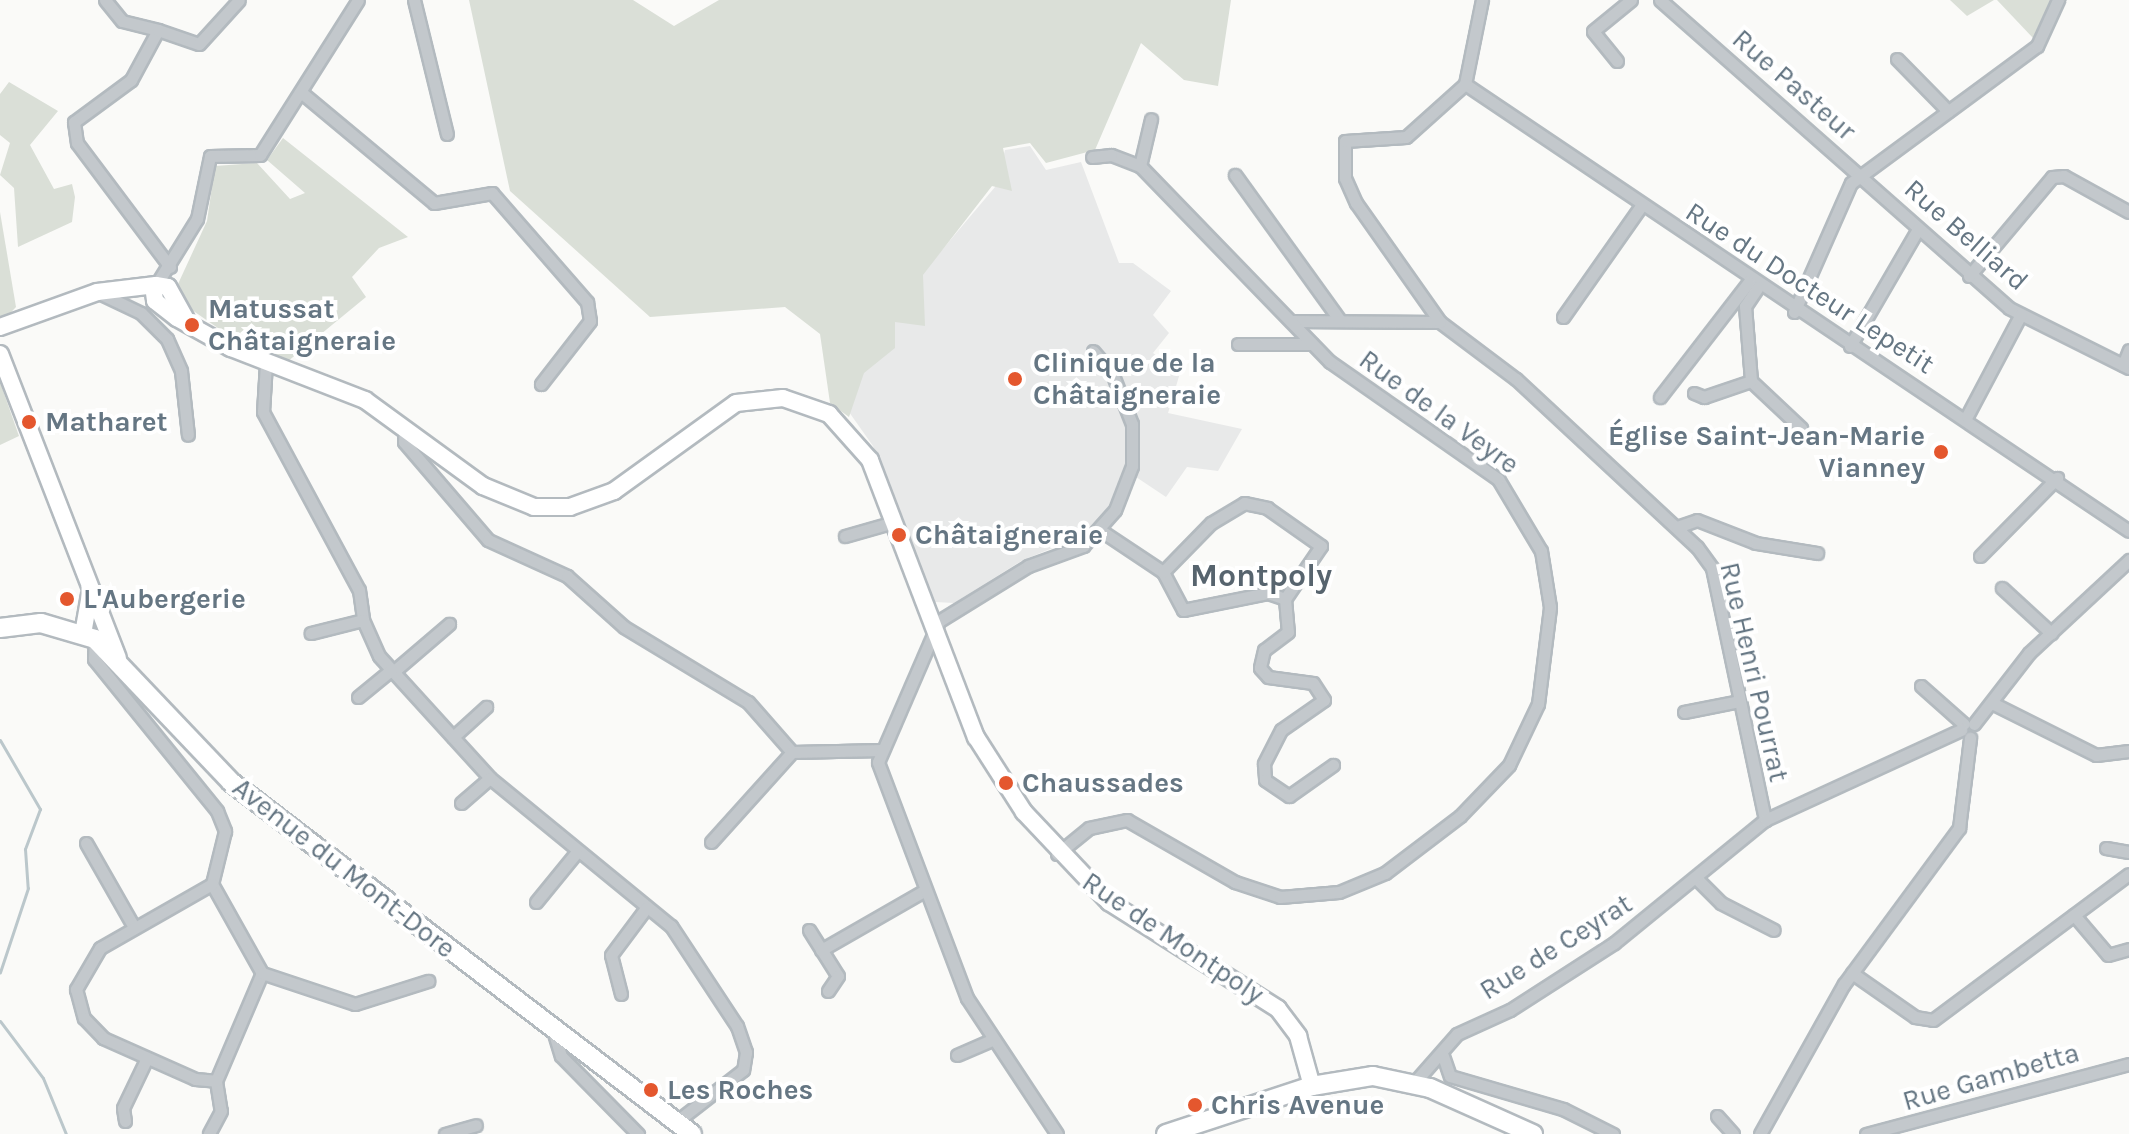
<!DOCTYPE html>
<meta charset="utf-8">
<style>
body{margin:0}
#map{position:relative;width:2129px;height:1134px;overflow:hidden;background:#fafaf8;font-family:Karla,sans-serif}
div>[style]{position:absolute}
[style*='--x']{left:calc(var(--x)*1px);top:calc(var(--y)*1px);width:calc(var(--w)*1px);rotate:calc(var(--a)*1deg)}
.built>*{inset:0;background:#e8e9e9}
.green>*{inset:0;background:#dadfd7}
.stream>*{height:3px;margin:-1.5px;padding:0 1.5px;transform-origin:1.5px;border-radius:1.5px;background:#bbc7cb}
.roads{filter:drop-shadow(2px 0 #b3babf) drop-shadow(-2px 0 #b3babf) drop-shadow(0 2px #b3babf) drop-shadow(0 -2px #b3babf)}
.street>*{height:11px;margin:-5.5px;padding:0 5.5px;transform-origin:5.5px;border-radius:5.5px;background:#c3c8cc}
.secondary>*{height:16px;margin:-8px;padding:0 8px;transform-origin:8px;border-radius:8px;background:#fff}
.primary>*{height:18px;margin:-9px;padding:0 9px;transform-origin:9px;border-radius:9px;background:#fff}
.dots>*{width:22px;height:22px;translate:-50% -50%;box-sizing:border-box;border:4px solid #fff;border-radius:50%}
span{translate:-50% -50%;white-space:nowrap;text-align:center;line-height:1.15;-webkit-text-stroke:8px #fff;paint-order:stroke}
.street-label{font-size:28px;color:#657683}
.poi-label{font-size:28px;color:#657683;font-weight:700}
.left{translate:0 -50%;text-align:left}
.right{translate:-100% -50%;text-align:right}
.quarter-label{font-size:32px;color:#57646e;font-weight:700}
</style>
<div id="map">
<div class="built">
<div style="clip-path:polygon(1030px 146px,1046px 170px,1081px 162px,1119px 263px,1133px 263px,1171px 291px,1153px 315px,1169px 333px,1153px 353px,1180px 373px,1168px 413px,1242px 429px,1218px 471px,1187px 467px,1166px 497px,1136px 477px,1124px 477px,1099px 523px,1080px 537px,1023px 560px,954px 603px,935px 602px,873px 446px,849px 412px,862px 345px,995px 187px,1005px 150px)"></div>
</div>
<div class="green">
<div style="clip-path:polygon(469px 0,633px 0,674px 26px,719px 0,1231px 0,1218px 86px,1184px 80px,1141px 43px,1095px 150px,1046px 163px,1030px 143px,1003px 148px,1012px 191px,992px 186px,923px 275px,925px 326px,895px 322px,895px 348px,864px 373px,849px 417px,830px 403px,820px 334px,785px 307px,650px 317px,510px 191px)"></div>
<div style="clip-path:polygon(1950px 0,1994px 0,1967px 16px)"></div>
<div style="clip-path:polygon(1997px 0,2051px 0,2033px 38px)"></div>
<div style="clip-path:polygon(9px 82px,58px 111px,30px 145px,54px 189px,72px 184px,75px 197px,72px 222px,18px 247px,14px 188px,0 175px,10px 143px,0 135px,0 94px)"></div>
<div style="clip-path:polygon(283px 138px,408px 237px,379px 248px,352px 277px,366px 297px,287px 362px,238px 342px,192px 310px,178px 284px,207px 221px,215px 166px,257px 163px,290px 199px,305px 193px,267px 160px)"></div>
<div style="clip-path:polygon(0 212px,16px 307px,0 324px)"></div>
<div style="clip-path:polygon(0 382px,19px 436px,0 445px)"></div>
</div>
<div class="stream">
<div style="--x:0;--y:740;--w:80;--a:59.9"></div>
<div style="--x:40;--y:809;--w:43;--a:110.6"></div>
<div style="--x:25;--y:849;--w:39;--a:86"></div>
<div style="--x:28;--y:888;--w:89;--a:108.4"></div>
<div style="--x:0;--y:1021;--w:71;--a:53"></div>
<div style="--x:43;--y:1078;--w:61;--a:67.7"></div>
</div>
<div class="roads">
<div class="street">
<div style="--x:105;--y:0;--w:27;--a:51"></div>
<div style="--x:122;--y:21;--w:37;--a:14"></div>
<div style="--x:158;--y:30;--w:57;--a:118.4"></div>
<div style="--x:131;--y:80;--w:71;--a:143.6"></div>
<div style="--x:74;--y:122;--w:21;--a:82"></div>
<div style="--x:77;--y:143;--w:155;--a:53.1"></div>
<div style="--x:414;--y:0;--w:138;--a:76.2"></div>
<div style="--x:1660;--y:0;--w:465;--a:41.4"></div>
<div style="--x:2009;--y:308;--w:134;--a:26.6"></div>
<div style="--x:158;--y:30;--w:43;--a:18.9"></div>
<div style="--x:199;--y:44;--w:59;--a:-47.7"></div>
<div style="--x:1897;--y:59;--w:73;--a:45.6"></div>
<div style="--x:1617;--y:61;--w:38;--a:-129"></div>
<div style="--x:1593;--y:31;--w:49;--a:-39.2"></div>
<div style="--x:1465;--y:84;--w:800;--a:33.95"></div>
<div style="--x:1465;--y:84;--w:86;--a:-78.6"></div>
<div style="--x:302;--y:93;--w:172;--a:39.8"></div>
<div style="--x:434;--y:203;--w:59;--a:-9.8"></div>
<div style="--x:492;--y:193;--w:145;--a:48.9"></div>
<div style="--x:587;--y:302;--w:19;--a:81"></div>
<div style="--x:590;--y:321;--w:80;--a:127.9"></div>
<div style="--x:1140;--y:166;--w:48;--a:-76.8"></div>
<div style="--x:1235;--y:175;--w:178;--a:54.2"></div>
<div style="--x:1969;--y:276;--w:129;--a:-50"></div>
<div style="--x:2052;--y:177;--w:12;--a:-5"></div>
<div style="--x:2064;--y:176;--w:74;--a:29"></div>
<div style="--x:156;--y:285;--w:78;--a:-58.2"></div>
<div style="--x:197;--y:219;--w:64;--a:-78.3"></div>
<div style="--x:210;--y:156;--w:50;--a:-1.1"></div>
<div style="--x:260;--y:155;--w:183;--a:-57.7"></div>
<div style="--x:1758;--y:287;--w:23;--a:124"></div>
<div style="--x:1745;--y:306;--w:75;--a:85.4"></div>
<div style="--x:1751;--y:381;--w:69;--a:43.2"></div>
<div style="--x:97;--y:292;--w:49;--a:25.5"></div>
<div style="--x:141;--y:313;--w:37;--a:45"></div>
<div style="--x:167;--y:339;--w:35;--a:66"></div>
<div style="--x:181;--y:371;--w:64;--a:83.8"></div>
<div style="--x:1794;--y:312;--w:141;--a:-66.2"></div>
<div style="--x:1851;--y:183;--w:231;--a:-36.4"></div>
<div style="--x:2037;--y:46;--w:51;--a:-65.5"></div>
<div style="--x:1563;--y:317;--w:136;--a:-54.9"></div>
<div style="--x:1291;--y:321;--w:149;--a:0.4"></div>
<div style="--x:1440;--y:322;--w:95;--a:36.9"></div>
<div style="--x:1516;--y:379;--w:247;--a:42.9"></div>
<div style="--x:1697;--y:547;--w:26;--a:54"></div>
<div style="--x:1712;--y:568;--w:258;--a:78.1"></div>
<div style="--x:1440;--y:322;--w:146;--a:-125.2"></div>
<div style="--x:1356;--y:203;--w:27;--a:-114"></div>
<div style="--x:1345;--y:178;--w:37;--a:-90"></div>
<div style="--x:1345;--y:141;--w:61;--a:-3.8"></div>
<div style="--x:1406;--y:137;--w:79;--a:-41.9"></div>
<div style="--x:1238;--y:344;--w:74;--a:0"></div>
<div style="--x:1850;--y:346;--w:135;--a:-59.8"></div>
<div style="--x:266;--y:363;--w:49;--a:93.5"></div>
<div style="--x:263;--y:412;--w:202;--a:61.7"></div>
<div style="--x:359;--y:590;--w:30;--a:82"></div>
<div style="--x:363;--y:620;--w:54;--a:166"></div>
<div style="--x:2123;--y:365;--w:16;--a:-68"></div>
<div style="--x:1694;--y:393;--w:11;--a:22"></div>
<div style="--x:1704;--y:397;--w:50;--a:-18.8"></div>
<div style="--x:1660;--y:397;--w:145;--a:-52.3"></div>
<div style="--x:1967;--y:416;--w:115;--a:-62.1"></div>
<div style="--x:405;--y:428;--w:14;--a:94"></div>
<div style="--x:404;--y:442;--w:129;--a:49.4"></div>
<div style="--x:488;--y:540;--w:87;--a:24.5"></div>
<div style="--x:567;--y:576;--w:76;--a:41.8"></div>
<div style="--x:624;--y:627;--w:145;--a:31.2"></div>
<div style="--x:748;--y:702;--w:67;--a:48.7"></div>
<div style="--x:792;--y:752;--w:90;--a:-1.3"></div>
<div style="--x:1677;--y:527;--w:21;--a:-19"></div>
<div style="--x:1697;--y:520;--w:63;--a:21.3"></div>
<div style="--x:1756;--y:543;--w:62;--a:9.3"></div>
<div style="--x:1100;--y:530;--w:76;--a:33.7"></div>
<div style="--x:1163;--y:572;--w:43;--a:62.2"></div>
<div style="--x:1183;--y:610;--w:87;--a:-11.3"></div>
<div style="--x:1268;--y:593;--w:18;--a:19"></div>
<div style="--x:1285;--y:599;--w:33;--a:85"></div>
<div style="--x:1288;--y:632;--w:30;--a:143"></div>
<div style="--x:1264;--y:650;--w:18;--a:103"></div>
<div style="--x:1260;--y:668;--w:12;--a:48"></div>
<div style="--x:1268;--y:677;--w:45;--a:7.6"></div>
<div style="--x:1313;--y:683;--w:20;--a:57"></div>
<div style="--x:1324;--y:700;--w:52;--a:145.1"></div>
<div style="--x:1281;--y:730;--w:38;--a:117"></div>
<div style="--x:1264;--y:764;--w:16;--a:86"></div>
<div style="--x:1265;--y:780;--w:29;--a:34"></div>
<div style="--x:1289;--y:796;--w:54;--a:-35.2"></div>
<div style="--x:845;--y:536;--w:51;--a:-15.9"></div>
<div style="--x:1980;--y:556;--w:110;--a:-45.4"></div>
<div style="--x:1163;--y:572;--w:69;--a:-45.6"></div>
<div style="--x:1211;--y:523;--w:39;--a:-31"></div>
<div style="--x:1244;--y:503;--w:24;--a:12"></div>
<div style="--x:1267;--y:508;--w:66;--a:35.1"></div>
<div style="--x:1321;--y:546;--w:64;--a:124.2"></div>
<div style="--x:2002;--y:588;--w:67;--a:42.6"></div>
<div style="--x:363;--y:620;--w:39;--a:66"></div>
<div style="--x:379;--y:656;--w:165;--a:47.7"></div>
<div style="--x:490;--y:778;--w:234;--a:39.3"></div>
<div style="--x:671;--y:926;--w:120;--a:56.6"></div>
<div style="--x:737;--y:1026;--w:28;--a:71"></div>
<div style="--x:746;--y:1052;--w:18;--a:99"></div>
<div style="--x:743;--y:1070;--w:85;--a:142.2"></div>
<div style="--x:95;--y:639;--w:20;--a:93"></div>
<div style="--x:94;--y:659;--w:196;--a:51"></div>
<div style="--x:217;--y:811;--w:22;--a:68"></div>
<div style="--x:225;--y:831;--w:55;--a:103.8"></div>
<div style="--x:212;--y:884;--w:102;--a:60.7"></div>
<div style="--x:262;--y:973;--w:117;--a:113.1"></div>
<div style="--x:216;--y:1081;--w:30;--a:81"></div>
<div style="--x:221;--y:1111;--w:26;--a:118"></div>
<div style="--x:393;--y:672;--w:74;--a:-40.6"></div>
<div style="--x:1921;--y:686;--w:57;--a:41.5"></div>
<div style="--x:358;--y:697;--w:43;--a:-39.3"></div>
<div style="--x:1992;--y:703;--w:116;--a:26.6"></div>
<div style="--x:2096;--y:755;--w:33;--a:-7"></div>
<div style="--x:1684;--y:712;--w:56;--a:-11.3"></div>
<div style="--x:1974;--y:724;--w:90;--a:-52.2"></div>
<div style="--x:2029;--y:653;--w:137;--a:-42.9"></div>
<div style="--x:453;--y:737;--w:45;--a:-42.3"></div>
<div style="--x:461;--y:803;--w:38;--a:-41"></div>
<div style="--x:711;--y:842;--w:121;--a:-48"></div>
<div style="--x:86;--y:843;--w:97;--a:60.3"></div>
<div style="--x:2106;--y:848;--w:23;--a:10"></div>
<div style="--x:1057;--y:854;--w:41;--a:-39.1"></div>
<div style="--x:1089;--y:828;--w:39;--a:-12"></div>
<div style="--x:1127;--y:820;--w:125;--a:29.9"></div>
<div style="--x:1235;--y:882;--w:47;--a:18.4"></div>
<div style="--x:1280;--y:897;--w:59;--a:-4.8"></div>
<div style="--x:1339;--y:892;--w:50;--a:-22.4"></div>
<div style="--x:1385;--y:873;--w:94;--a:-37.2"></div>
<div style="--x:1460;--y:816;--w:71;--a:-46.1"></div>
<div style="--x:1509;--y:765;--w:68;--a:-64.6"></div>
<div style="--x:1538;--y:704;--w:98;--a:-82.9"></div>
<div style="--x:1550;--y:607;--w:57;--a:-99.1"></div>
<div style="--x:1541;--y:551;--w:84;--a:-120.8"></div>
<div style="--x:1498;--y:479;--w:205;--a:-145.1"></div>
<div style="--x:1330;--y:362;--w:273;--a:-134.1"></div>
<div style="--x:1140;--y:166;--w:31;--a:-159"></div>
<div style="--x:1111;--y:155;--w:19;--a:174"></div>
<div style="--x:1696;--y:878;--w:35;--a:45"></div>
<div style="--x:1721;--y:903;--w:59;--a:27"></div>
<div style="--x:212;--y:884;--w:129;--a:150.3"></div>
<div style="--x:100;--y:948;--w:48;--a:120.3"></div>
<div style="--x:76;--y:989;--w:30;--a:75"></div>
<div style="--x:84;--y:1018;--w:28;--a:46"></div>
<div style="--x:103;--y:1038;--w:101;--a:24"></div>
<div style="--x:195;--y:1079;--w:21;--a:5"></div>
<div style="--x:536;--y:902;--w:63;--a:-50.8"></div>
<div style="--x:2074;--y:915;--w:52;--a:49.6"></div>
<div style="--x:2108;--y:955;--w:22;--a:-16"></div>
<div style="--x:809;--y:930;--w:54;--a:57.8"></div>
<div style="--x:838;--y:976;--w:18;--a:124"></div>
<div style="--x:821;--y:950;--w:116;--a:-29.9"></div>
<div style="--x:262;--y:973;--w:98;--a:18.4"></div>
<div style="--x:355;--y:1004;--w:77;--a:-17.5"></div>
<div style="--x:1852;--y:973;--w:77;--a:34.9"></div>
<div style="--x:1915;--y:1017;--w:18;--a:9"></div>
<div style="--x:1933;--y:1020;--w:244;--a:-36.7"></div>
<div style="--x:621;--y:994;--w:40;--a:-104.4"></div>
<div style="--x:611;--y:955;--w:59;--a:-53.3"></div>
<div style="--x:552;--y:1027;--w:30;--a:73"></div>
<div style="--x:561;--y:1056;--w:110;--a:45.4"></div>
<div style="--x:957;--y:1055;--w:40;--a:-23.4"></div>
<div style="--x:1443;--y:1056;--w:21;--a:71"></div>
<div style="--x:1450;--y:1076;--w:118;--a:16.3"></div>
<div style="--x:1563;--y:1109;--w:56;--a:26.6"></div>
<div style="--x:1414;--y:1083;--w:65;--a:-48.7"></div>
<div style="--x:1457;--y:1034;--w:58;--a:-24.4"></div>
<div style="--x:1510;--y:1010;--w:124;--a:-32.8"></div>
<div style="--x:1614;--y:943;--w:195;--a:-39.2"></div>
<div style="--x:1765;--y:820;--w:216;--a:-24.7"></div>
<div style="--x:1717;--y:1116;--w:24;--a:48"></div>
<div style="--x:125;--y:1121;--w:13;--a:-99"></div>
<div style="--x:123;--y:1108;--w:55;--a:-64.4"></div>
<div style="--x:445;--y:1134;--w:32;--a:-16"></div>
<div style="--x:1057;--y:1134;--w:163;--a:-123.5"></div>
<div style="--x:967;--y:998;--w:252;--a:-110.7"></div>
<div style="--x:878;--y:762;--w:154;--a:-66.6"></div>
<div style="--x:939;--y:621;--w:105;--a:-31.7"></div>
<div style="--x:1028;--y:566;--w:59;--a:-20"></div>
<div style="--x:1083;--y:546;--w:48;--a:-48.4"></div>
<div style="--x:1115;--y:510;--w:47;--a:-68.9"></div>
<div style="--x:1132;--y:466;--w:42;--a:-90"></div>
<div style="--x:1132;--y:424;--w:55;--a:-111.4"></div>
<div style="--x:1112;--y:373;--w:29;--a:-131"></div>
<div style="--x:1760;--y:1134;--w:172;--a:-60.8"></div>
<div style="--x:1844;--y:984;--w:194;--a:-53.6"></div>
<div style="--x:1959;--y:828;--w:91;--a:-83"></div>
<div style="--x:1866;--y:1134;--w:272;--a:-14.9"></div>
</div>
<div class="secondary">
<div style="--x:153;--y:286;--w:15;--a:82"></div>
<div style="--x:155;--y:301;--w:28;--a:38"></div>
<div style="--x:177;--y:318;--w:62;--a:29.1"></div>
<div style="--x:231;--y:348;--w:144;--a:21.2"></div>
<div style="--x:365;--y:400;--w:146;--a:36.1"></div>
<div style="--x:483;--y:486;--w:55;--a:22.4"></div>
<div style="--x:534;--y:507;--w:36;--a:0"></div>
<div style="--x:570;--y:507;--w:47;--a:-20"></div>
<div style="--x:614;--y:491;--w:150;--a:-35.8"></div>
<div style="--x:736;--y:403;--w:47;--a:-6.1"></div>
<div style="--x:783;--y:398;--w:49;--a:19.2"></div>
<div style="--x:829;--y:414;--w:62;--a:48.3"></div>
<div style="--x:870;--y:460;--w:297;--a:69.1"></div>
<div style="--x:976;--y:737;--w:89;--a:57.4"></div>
<div style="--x:1024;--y:812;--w:124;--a:46.6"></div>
<div style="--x:1109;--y:902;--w:200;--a:32.3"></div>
<div style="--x:1278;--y:1009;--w:34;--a:53"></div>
<div style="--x:1298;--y:1036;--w:52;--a:74.4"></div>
<div style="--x:0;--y:327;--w:103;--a:-19.8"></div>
<div style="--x:97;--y:292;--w:59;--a:-6.8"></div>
<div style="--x:156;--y:285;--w:12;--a:9"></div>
<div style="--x:168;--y:287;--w:38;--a:61"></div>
<div style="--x:0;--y:354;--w:326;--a:68.8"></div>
<div style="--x:83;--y:634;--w:39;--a:-80"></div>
</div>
<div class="primary">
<div style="--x:0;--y:628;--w:41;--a:-7"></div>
<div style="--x:41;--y:623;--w:56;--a:16.5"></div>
<div style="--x:95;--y:639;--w:197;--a:46.4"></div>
<div style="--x:231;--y:782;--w:580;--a:37.36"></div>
<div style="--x:1166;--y:1134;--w:154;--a:-18.2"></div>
<div style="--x:1312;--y:1086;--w:62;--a:-9.3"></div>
<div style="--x:1373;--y:1076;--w:58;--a:11.9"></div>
<div style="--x:1430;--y:1088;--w:113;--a:24.1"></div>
</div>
</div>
<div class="dots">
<div style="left:192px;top:325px;background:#e4572e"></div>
<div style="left:1015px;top:379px;background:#e4572e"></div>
<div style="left:29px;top:422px;background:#e4572e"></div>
<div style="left:1941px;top:452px;background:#e4572e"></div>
<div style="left:899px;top:535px;background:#e4572e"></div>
<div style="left:67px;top:599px;background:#e4572e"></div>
<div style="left:1006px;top:783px;background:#e4572e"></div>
<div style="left:651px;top:1090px;background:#e4572e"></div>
<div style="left:1195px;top:1105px;background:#e4572e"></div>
</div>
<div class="street-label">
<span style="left:1794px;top:85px;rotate:41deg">Rue Pasteur</span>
<span style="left:1966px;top:235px;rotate:41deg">Rue Belliard</span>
<span style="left:1810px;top:288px;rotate:33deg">Rue du Docteur Lepetit</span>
<span style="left:1439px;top:412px;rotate:36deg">Rue de la Veyre</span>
<span style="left:1754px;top:672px;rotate:77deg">Rue Henri Pourrat</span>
<span style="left:344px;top:868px;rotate:38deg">Avenue du Mont-Dore</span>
<span style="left:1173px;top:938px;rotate:34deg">Rue de Montpoly</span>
<span style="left:1556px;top:947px;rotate:-32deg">Rue de Ceyrat</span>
<span style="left:1991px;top:1077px;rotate:-16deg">Rue Gambetta</span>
</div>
<div class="poi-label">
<span class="left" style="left:208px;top:325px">Matussat<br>Châtaigneraie</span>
<span class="left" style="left:1033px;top:379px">Clinique de la<br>Châtaigneraie</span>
<span class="left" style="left:45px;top:422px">Matharet</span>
<span class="right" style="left:1925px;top:452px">Église Saint-Jean-Marie<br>Vianney</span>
<span class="left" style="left:915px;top:535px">Châtaigneraie</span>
<span class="left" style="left:83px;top:599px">L'Aubergerie</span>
<span class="left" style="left:1022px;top:783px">Chaussades</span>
<span class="left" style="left:667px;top:1090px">Les Roches</span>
<span class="left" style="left:1211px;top:1105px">Chris Avenue</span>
</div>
<div class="quarter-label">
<span style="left:1261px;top:576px">Montpoly</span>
</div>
</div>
